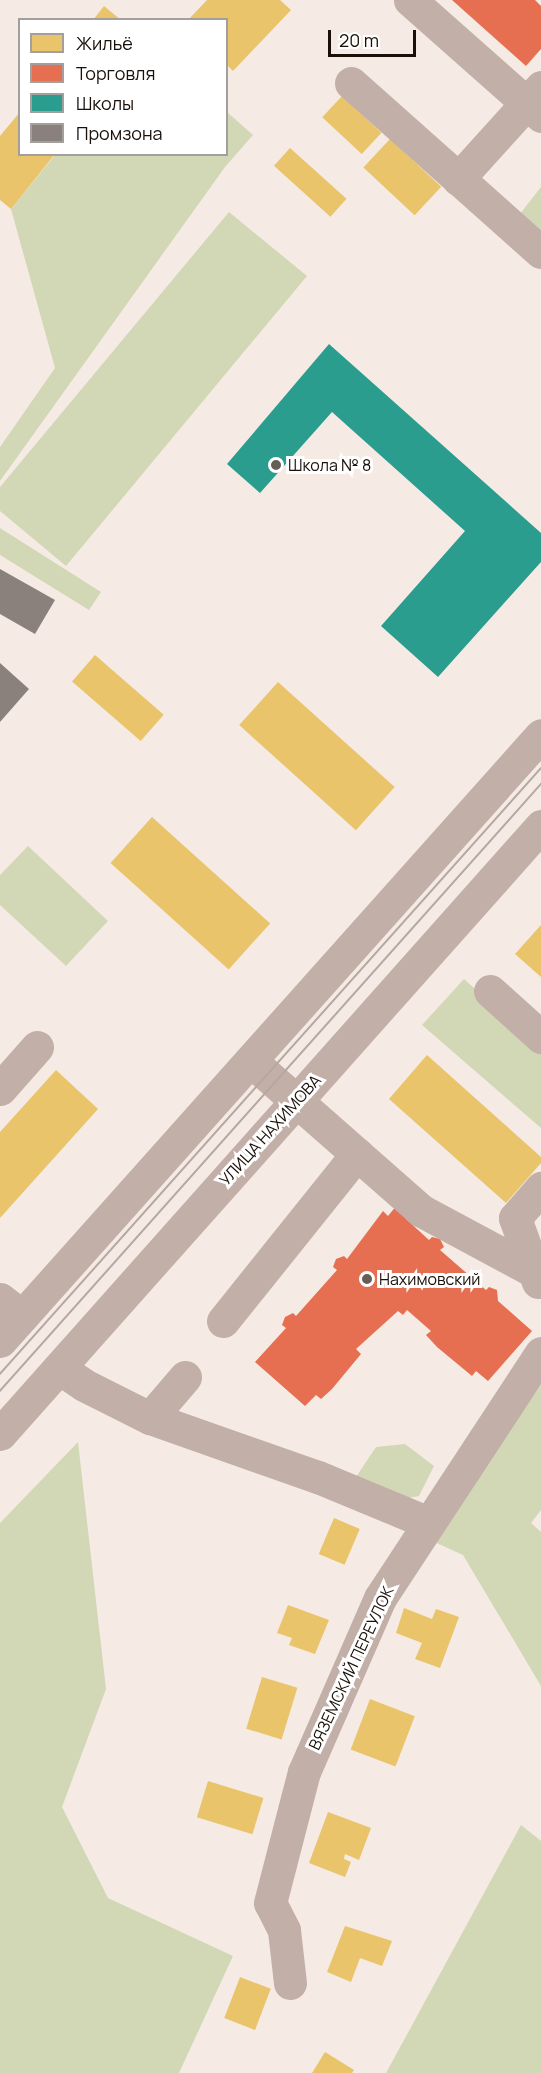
<!DOCTYPE html>
<meta charset="utf-8">
<style>
body{margin:0}
#map{position:relative;width:541px;height:2073px;overflow:hidden;background:#f5ebe4;font-family:Manrope,sans-serif}
div>[style]{position:absolute}
[style*='--x']{left:calc(var(--x)*1px);top:calc(var(--y)*1px);width:calc(var(--w)*1px);rotate:calc(var(--a)*1deg)}
.green>*{inset:0;background:#d2d7b5}
.homes>*{inset:0;background:#e9c46a;transform-origin:0 0}
.shops>*{inset:0;background:#e76f51}
.schools>*{inset:0;background:#2a9d8f}
.industry>*{inset:0;background:#8a817c}
.minor>*{height:33px;margin:-16.5px;padding:0 16.5px;transform-origin:16.5px;border-radius:16.5px;background:#c1afa8}
.major>*{height:33px;margin:-16.5px;padding:0 16.5px;transform-origin:16.5px;border-radius:16.5px;background:#c2afa8}
.tram>*{height:1.5px;margin:-0.75px;padding:0 0.75px;transform-origin:0.75px;border-radius:0.75px;background:#b5a8a2}
.dots>*{width:16px;height:16px;translate:-50% -50%;box-sizing:border-box;border:3px solid #fff;border-radius:50%}
span{translate:-50% -50%;white-space:nowrap;text-align:center;line-height:1.15;-webkit-text-stroke:6px #fff;paint-order:stroke}
.poi-label{font-size:16px;color:#191009}
.left{translate:0 -50%;text-align:left}
.street-label{font-size:16px;color:#191009}
.legend{position:absolute;left:18px;top:18px;width:210px;height:138px;box-sizing:border-box;background:#fff;border:2px solid #a39f9d;margin:0;padding:8px 10px;list-style:none;font-size:18px;color:#191009}
.legend li{display:flex;align-items:center;gap:12px;height:30px}
.legend b{width:30px;border:2px solid #a39f9d}
.scale{position:absolute;left:328px;top:30px;width:88px;height:27px;box-sizing:border-box;border:3px solid #191009;border-top:0;padding-left:8px;font-size:18px;line-height:21px;white-space:nowrap;color:#191009;-webkit-text-stroke:4px #fff;paint-order:stroke}
</style>
<div id="map">
<div class="green">
<div style="clip-path:polygon(227px 112px,253px 135px,225px 167px,0 481px,0 447px,55px 368px,11px 209px,55px 155px,226px 154px)"></div>
<div style="clip-path:polygon(541px 187px,541px 240px,516px 219px)"></div>
<div style="clip-path:polygon(229px 212px,307px 276px,66px 566px,0 511px,0 487px)"></div>
<div style="clip-path:polygon(0 528px,101px 592px,89px 610px,0 555px)"></div>
<div style="clip-path:polygon(28px 846px,108px 921px,66px 966px,0 905px,0 875px)"></div>
<div style="clip-path:polygon(464px 979px,541px 1048px,541px 1128px,422px 1025px)"></div>
<div style="clip-path:polygon(541px 1385px,541px 1510px,531px 1523px,541px 1532px,541px 1686px,463px 1555px,430px 1540px)"></div>
<div style="clip-path:polygon(78px 1442px,106px 1689px,62px 1807px,108px 1898px,233px 1956px,179px 2073px,0 2073px,0 1523px)"></div>
<div style="clip-path:polygon(405px 1444px,434px 1466px,419px 1496px,398px 1500px,354px 1480px,376px 1447px)"></div>
<div style="clip-path:polygon(521px 1825px,541px 1841px,541px 2073px,386px 2073px)"></div>
</div>
<div class="homes">
<div style="clip-path:polygon(207px 0,280px 0,291px 10px,233px 71px,226px 64px,226px 20px,188px 20px)"></div>
<div style="clip-path:polygon(104px 6px,121px 20px,93px 20px)"></div>
<div style="left:342px;top:96px;width:54px;height:29px;rotate:43deg"></div>
<div style="clip-path:polygon(20px 112px,20px 154px,55px 154px,11px 209px,0 200px,0 136px)"></div>
<div style="left:390px;top:139px;width:70px;height:39px;rotate:43deg"></div>
<div style="left:290px;top:148px;width:76px;height:24px;rotate:42deg"></div>
<div style="left:95px;top:655px;width:91px;height:35px;rotate:41deg"></div>
<div style="left:278px;top:682px;width:157px;height:58px;rotate:42deg"></div>
<div style="left:152px;top:817px;width:159px;height:62px;rotate:42deg"></div>
<div style="clip-path:polygon(541px 925px,541px 977px,515px 954px)"></div>
<div style="clip-path:polygon(427px 1055px,541px 1157px,541px 1163px,506px 1203px,389px 1099px)"></div>
<div style="clip-path:polygon(56px 1070px,98px 1109px,0 1218px,0 1132px)"></div>
<div style="left:334px;top:1518px;width:28px;height:39px;rotate:23deg"></div>
<div style="clip-path:polygon(288px 1605px,329px 1620px,315px 1654px,289px 1645px,292px 1638px,277px 1633px)"></div>
<div style="clip-path:polygon(404px 1608px,432px 1619px,436px 1609px,459px 1617px,440px 1668px,415px 1659px,422px 1643px,396px 1633px)"></div>
<div style="left:262px;top:1677px;width:37px;height:54px;rotate:17deg"></div>
<div style="left:370px;top:1699px;width:48px;height:54px;rotate:21deg"></div>
<div style="left:208px;top:1781px;width:58px;height:38px;rotate:17deg"></div>
<div style="clip-path:polygon(328px 1812px,371px 1828px,359px 1860px,345px 1854px,344px 1859px,351px 1862px,345px 1877px,309px 1863px)"></div>
<div style="clip-path:polygon(345px 1926px,392px 1941px,382px 1966px,360px 1958px,351px 1982px,327px 1972px)"></div>
<div style="left:240px;top:1977px;width:33px;height:44px;rotate:21deg"></div>
<div style="clip-path:polygon(325px 2052px,354px 2070px,352px 2073px,312px 2073px)"></div>
</div>
<div class="shops">
<div style="clip-path:polygon(452px 0,535px 0,541px 6px,541px 49px,526px 66px)"></div>
<div style="clip-path:polygon(397px 1205px,409px 1216px,406px 1219px,429px 1240px,432px 1237px,440px 1239px,444px 1247px,440px 1250px,486px 1290px,489px 1287px,497px 1290px,498px 1301px,532px 1331px,488px 1381px,476px 1371px,472px 1376px,437px 1347px,426px 1335px,431px 1331px,407px 1310px,403px 1315px,398px 1311px,356px 1349px,361px 1354px,332px 1389px,321px 1399px,316px 1395px,305px 1406px,255px 1362px,286px 1328px,282px 1325px,285px 1317px,293px 1313px,296px 1316px,337px 1270px,333px 1267px,336px 1259px,344px 1256px,347px 1259px,383px 1211px,388px 1216px)"></div>
</div>
<div class="schools">
<div style="clip-path:polygon(329px 344px,541px 533px,541px 562px,438px 677px,381px 626px,465px 531px,332px 412px,260px 493px,227px 464px)"></div>
</div>
<div class="industry">
<div style="clip-path:polygon(0 569px,55px 600px,35px 634px,0 614px)"></div>
<div style="clip-path:polygon(0 663px,29px 689px,0 722px)"></div>
</div>
<div class="minor">
<div style="--x:410;--y:0;--w:175;--a:41.5"></div>
<div style="--x:351;--y:83;--w:254;--a:41.7"></div>
<div style="--x:458;--y:179;--w:124;--a:-47.9"></div>
<div style="--x:490;--y:991;--w:69;--a:42"></div>
<div style="--x:251;--y:1061;--w:227;--a:41.3"></div>
<div style="--x:422;--y:1211;--w:135;--a:28.3"></div>
<div style="--x:0;--y:1089;--w:56;--a:-48.6"></div>
<div style="--x:538;--y:1282;--w:68;--a:-109.8"></div>
<div style="--x:515;--y:1218;--w:40;--a:-49"></div>
<div style="--x:0;--y:1299;--w:28;--a:38"></div>
<div style="--x:223;--y:1321;--w:214;--a:-51.3"></div>
<div style="--x:59;--y:1368;--w:30;--a:34"></div>
<div style="--x:84;--y:1385;--w:74;--a:26.6"></div>
<div style="--x:150;--y:1418;--w:178;--a:19.4"></div>
<div style="--x:318;--y:1477;--w:120;--a:22.5"></div>
<div style="--x:150;--y:1418;--w:54;--a:-49.5"></div>
<div style="--x:290;--y:1983;--w:53;--a:-96.5"></div>
<div style="--x:284;--y:1930;--w:30;--a:-117"></div>
<div style="--x:270;--y:1903;--w:135;--a:-75.5"></div>
<div style="--x:304;--y:1772;--w:190;--a:-66.4"></div>
<div style="--x:380;--y:1598;--w:293;--a:-56.7"></div>
</div>
<div class="major">
<div style="--x:0;--y:1341;--w:812;--a:-48.24"></div>
<div style="--x:0;--y:1434;--w:814;--a:-48.34"></div>
</div>
<div class="tram">
<div style="--x:0;--y:1374;--w:812;--a:-48.24"></div>
<div style="--x:0;--y:1391;--w:813;--a:-48.29"></div>
</div>
<div class="dots">
<div style="left:276px;top:465px;background:#665d56"></div>
<div style="left:367px;top:1279px;background:#665d56"></div>
</div>
<div class="poi-label">
<span class="left" style="left:288px;top:465px">Школа № 8</span>
<span class="left" style="left:379px;top:1279px">Нахимовский</span>
</div>
<div class="street-label">
<span style="left:270px;top:1130px;rotate:-48deg">УЛИЦА НАХИМОВА</span>
<span style="left:351px;top:1668px;rotate:-65deg">ВЯЗЕМСКИЙ ПЕРЕУЛОК</span>
</div>
<ul class="legend">
<li><b style="height:16px;background:#e9c46a"></b>Жильё</li>
<li><b style="height:16px;background:#e76f51"></b>Торговля</li>
<li><b style="height:16px;background:#2a9d8f"></b>Школы</li>
<li><b style="height:16px;background:#8a817c"></b>Промзона</li>
</ul>
<div class="scale">20 m</div>
</div>
